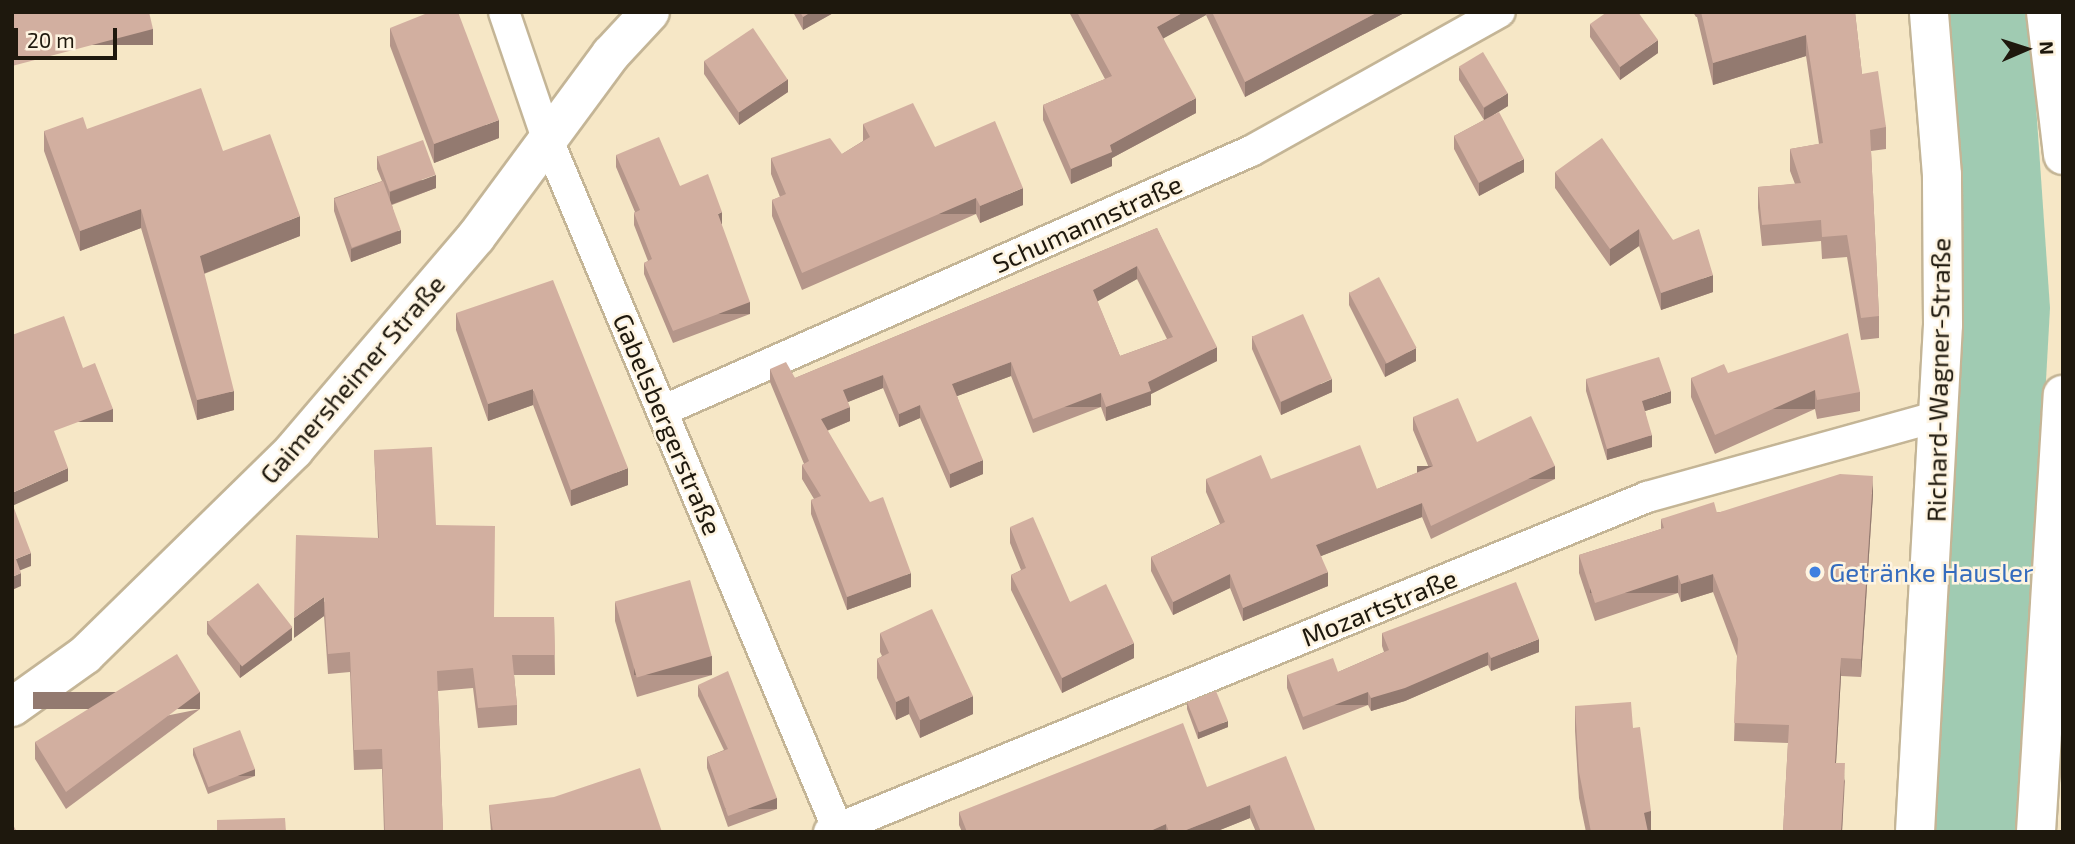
<!DOCTYPE html>
<meta charset="utf-8">
<style>
body{margin:0}
#map{position:relative;width:2075px;height:844px;overflow:hidden;background:#f6e7c6;font-family:"Exo 2",sans-serif}
div>[style]{position:absolute}
[style*='--x']{left:calc(var(--x)*1px);top:calc(var(--y)*1px);width:calc(var(--w)*1px);rotate:calc(var(--a)*1deg)}
.green>*{inset:0;background:#a0cbb2}
.roads{filter:drop-shadow(2px 0 #c4b596) drop-shadow(-2px 0 #c4b596) drop-shadow(0 2px #c4b596) drop-shadow(0 -2px #c4b596)}
.street>*{height:30px;margin:-15px;padding:0 15px;transform-origin:15px;border-radius:15px;background:#fff}
.secondary>*{height:38px;margin:-19px;padding:0 19px;transform-origin:19px;border-radius:19px;background:#fff}
.primary>*{height:38px;margin:-19px;padding:0 19px;transform-origin:19px;border-radius:19px;background:#fff}
.wall>*{inset:0;background:#b5968a}
.shaded-wall>*{inset:0;background:#937a70;transform-origin:0 0}
.building>*{inset:0;background:#d2afa0;transform-origin:0 0}
.dots>*{width:19px;height:19px;translate:-50% -50%;box-sizing:border-box;border:4px solid #fef4e1;border-radius:50%}
span{translate:-50% -50%;white-space:nowrap;text-align:center;line-height:1.15;-webkit-text-stroke:5px #fef4e1;paint-order:stroke}
.street-label{font-size:26px;color:#1e180d}
.shop-label{font-size:26px;color:#366cbe}
.left{translate:0 -50%;text-align:left}
.frame{position:absolute;inset:0;border:14px solid #1e180d;pointer-events:none}
.north{position:absolute;left:1991px;top:14px;width:70px;height:70px;-webkit-text-stroke:5px #fef4e1;paint-order:stroke;rotate:87deg;font-size:19px;font-weight:700;line-height:28px;text-align:center;color:#1e180d}
.north::after{content:'';display:block;margin:auto;width:24px;height:32px;background:#1e180d;clip-path:polygon(50% 0,100% 100%,50% 72%,0 100%)}
.scale{position:absolute;left:14px;top:28px;width:103px;height:32px;box-sizing:border-box;border:4px solid #1e180d;border-top:0;padding-left:9px;font-size:21px;line-height:24px;white-space:nowrap;color:#1e180d;-webkit-text-stroke:5px #fef4e1;paint-order:stroke}
</style>
<div id="map">
<div class="green">
<div style="clip-path:polygon(1942px 12px,2027px 12px,2031px 33px,2050px 308px,2021px 832px,1925px 832px)"></div>
</div>
<div class="roads">
<div class="street">
<div style="--x:504;--y:12;--w:133;--a:71.2"></div>
<div style="--x:547;--y:138;--w:753;--a:67.18"></div>
<div style="--x:662;--y:411;--w:644;--a:-23.82"></div>
<div style="--x:1251;--y:151;--w:285;--a:-29.2"></div>
<div style="--x:829;--y:832;--w:884;--a:-22.27"></div>
<div style="--x:1647;--y:497;--w:304;--a:-15.5"></div>
</div>
<div class="secondary">
<div style="--x:12;--y:707;--w:90;--a:-35.5"></div>
<div style="--x:85;--y:655;--w:293;--a:-44.4"></div>
<div style="--x:294;--y:450;--w:280;--a:-49.5"></div>
<div style="--x:476;--y:237;--w:227;--a:-53.6"></div>
<div style="--x:611;--y:54;--w:57;--a:-47.1"></div>
</div>
<div class="primary">
<div style="--x:2046;--y:12;--w:144;--a:83.2"></div>
<div style="--x:1915;--y:832;--w:508;--a:-86.84"></div>
<div style="--x:1943;--y:325;--w:150;--a:-90.4"></div>
<div style="--x:1942;--y:175;--w:164;--a:-94.6"></div>
<div style="--x:2036;--y:832;--w:438;--a:-86.5"></div>
</div>
</div>
<div class="wall">
<div style="clip-path:polygon(793px 12px,835px 12px,803px 30px)"></div>
<div style="clip-path:polygon(1069px 12px,1406px 12px,1245px 97px,1206px 15px,1163px 38px,1196px 113px,1112px 158px,1112px 166px,1071px 184px,1043px 120px,1043px 105px,1105px 79px)"></div>
<div style="clip-path:polygon(1693px 12px,1855px 12px,1862px 74px,1886px 127px,1886px 149px,1871px 151px,1879px 316px,1879px 338px,1861px 340px,1847px 257px,1822px 259px,1821px 241px,1762px 246px,1758px 208px,1758px 187px,1795px 184px,1790px 171px,1790px 149px,1819px 144px,1806px 56px,1713px 85px,1697px 17px,1696px 17px)"></div>
<div style="clip-path:polygon(1590px 24px,1658px 53px,1620px 80px,1590px 37px)"></div>
<div style="clip-path:polygon(390px 28px,499px 138px,434px 163px,390px 46px)"></div>
<div style="clip-path:polygon(704px 61px,788px 92px,739px 125px,704px 74px)"></div>
<div style="clip-path:polygon(1459px 67px,1508px 106px,1493px 115px,1524px 172px,1479px 196px,1454px 149px,1454px 136px,1484px 120px,1459px 80px)"></div>
<div style="clip-path:polygon(863px 124px,935px 147px,1023px 205px,980px 223px,976px 214px,802px 290px,772px 216px,772px 200px,780px 197px,771px 174px,771px 158px,842px 154px,863px 141px)"></div>
<div style="clip-path:polygon(87px 129px,223px 151px,300px 236px,204px 274px,234px 410px,197px 420px,141px 228px,80px 251px,44px 151px,44px 131px)"></div>
<div style="clip-path:polygon(616px 155px,680px 186px,722px 224px,721px 224px,750px 314px,673px 343px,644px 274px,644px 263px,648px 261px,634px 225px,634px 213px,635px 212px,616px 167px)"></div>
<div style="clip-path:polygon(377px 156px,436px 188px,392px 205px,401px 243px,351px 262px,334px 211px,334px 198px,382px 181px,377px 169px)"></div>
<div style="clip-path:polygon(1555px 172px,1673px 240px,1713px 292px,1661px 310px,1639px 246px,1610px 266px,1555px 188px)"></div>
<div style="clip-path:polygon(evenodd,1157px 228px,1217px 361px,1151px 394px,1151px 405px,1106px 421px,1101px 407px,1033px 433px,1011px 376px,957px 396px,983px 474px,950px 488px,920px 418px,899px 427px,883px 388px,848px 402px,850px 421px,827px 431px,911px 587px,847px 610px,811px 514px,811px 500px,814px 499px,802px 479px,802px 465px,804px 464px,770px 382px,770px 369px,795px 378px,1157px 228px,1137px 279px,1167px 339px,1120px 356px,1097px 301px,1137px 279px)"></div>
<div style="clip-path:polygon(1349px 292px,1416px 361px,1385px 377px,1349px 305px)"></div>
<div style="clip-path:polygon(456px 313px,628px 485px,571px 506px,533px 405px,488px 421px,456px 330px)"></div>
<div style="clip-path:polygon(1252px 336px,1332px 392px,1281px 415px,1252px 349px)"></div>
<div style="clip-path:polygon(1728px 373px,1860px 392px,1860px 411px,1817px 419px,1815px 409px,1715px 454px,1691px 397px,1691px 378px)"></div>
<div style="clip-path:polygon(1586px 379px,1671px 403px,1645px 411px,1652px 447px,1607px 460px,1586px 391px)"></div>
<div style="clip-path:polygon(1413px 417px,1555px 479px,1431px 539px,1422px 517px,1321px 556px,1328px 586px,1243px 621px,1230px 588px,1173px 615px,1151px 571px,1151px 557px,1220px 524px,1206px 492px,1206px 479px,1271px 479px,1377px 489px,1429px 468px,1413px 430px)"></div>
<div style="clip-path:polygon(374px 450px,436px 525px,494px 617px,554px 617px,555px 675px,514px 675px,517px 705px,517px 725px,478px 728px,473px 688px,438px 691px,443px 832px,384px 832px,382px 769px,354px 770px,350px 672px,328px 674px,324px 616px,294px 638px,378px 538px)"></div>
<div style="clip-path:polygon(1873px 494px,1861px 677px,1841px 676px,1836px 763px,1845px 781px,1842px 832px,1783px 832px,1788px 743px,1734px 741px,1737px 656px,1713px 592px,1681px 602px,1678px 593px,1595px 621px,1579px 573px,1579px 555px,1661px 529px,1661px 519px)"></div>
<div style="clip-path:polygon(1010px 527px,1070px 602px,1134px 658px,1062px 693px,1011px 590px,1011px 575px,1021px 570px,1010px 543px)"></div>
<div style="clip-path:polygon(615px 602px,712px 675px,637px 697px,615px 621px)"></div>
<div style="clip-path:polygon(207px 621px,292px 640px,240px 678px,207px 634px)"></div>
<div style="clip-path:polygon(880px 633px,973px 714px,920px 738px,909px 714px,896px 720px,877px 678px,877px 659px,882px 656px,880px 652px)"></div>
<div style="clip-path:polygon(1382px 633px,1539px 652px,1491px 671px,1488px 665px,1405px 701px,1371px 711px,1368px 705px,1303px 730px,1287px 688px,1287px 675px,1338px 672px,1384px 652px,1382px 646px)"></div>
<div style="clip-path:polygon(698px 685px,777px 809px,728px 827px,707px 768px,707px 757px,724px 750px,698px 696px)"></div>
<div style="clip-path:polygon(1187px 703px,1228px 727px,1198px 739px,1187px 709px)"></div>
<div style="clip-path:polygon(1575px 706px,1633px 728px,1651px 832px,1586px 832px,1579px 798px,1575px 731px)"></div>
<div style="clip-path:polygon(200px 709px,66px 809px,35px 759px,35px 742px)"></div>
<div style="clip-path:polygon(193px 748px,255px 776px,208px 794px,193px 755px)"></div>
<div style="clip-path:polygon(1207px 787px,1316px 832px,1256px 832px,1250px 818px,1215px 832px,962px 832px,959px 825px,959px 812px)"></div>
<div style="clip-path:polygon(489px 805px,662px 832px,491px 832px)"></div>
</div>
<div class="shaded-wall">
<div style="clip-path:polygon(811px 12px,835px 12px,803px 30px,803px 17px)"></div>
<div style="clip-path:polygon(1184px 12px,1206px 12px,1206px 15px,1157px 42px,1157px 27px)"></div>
<div style="clip-path:polygon(1378px 12px,1406px 12px,1245px 97px,1245px 82px)"></div>
<div style="left:153px;top:29px;width:16px;height:146px;rotate:90deg"></div>
<div style="clip-path:polygon(1806px 35px,1806px 56px,1713px 85px,1713px 63px)"></div>
<div style="clip-path:polygon(1658px 40px,1658px 53px,1620px 80px,1620px 67px)"></div>
<div style="clip-path:polygon(788px 79px,788px 92px,739px 125px,739px 112px)"></div>
<div style="clip-path:polygon(1508px 93px,1508px 106px,1484px 121px,1484px 108px)"></div>
<div style="clip-path:polygon(1196px 98px,1196px 113px,1112px 158px,1112px 166px,1071px 184px,1071px 169px,1110px 145px)"></div>
<div style="clip-path:polygon(499px 120px,499px 138px,434px 163px,434px 144px)"></div>
<div style="clip-path:polygon(1524px 159px,1524px 172px,1479px 196px,1479px 183px)"></div>
<div style="clip-path:polygon(436px 175px,436px 188px,390px 205px,390px 192px)"></div>
<div style="clip-path:polygon(1023px 188px,1023px 205px,980px 223px,980px 206px)"></div>
<div style="left:976px;top:198px;width:16px;height:189px;rotate:90deg"></div>
<div style="clip-path:polygon(141px 209px,141px 228px,80px 251px,80px 231px)"></div>
<div style="clip-path:polygon(722px 212px,722px 224px,718px 226px,718px 214px)"></div>
<div style="clip-path:polygon(300px 216px,300px 236px,200px 275px,200px 256px)"></div>
<div style="clip-path:polygon(1639px 229px,1639px 246px,1610px 266px,1610px 249px)"></div>
<div style="clip-path:polygon(401px 230px,401px 243px,351px 262px,351px 249px)"></div>
<div style="clip-path:polygon(1137px 266px,1137px 279px,1093px 304px,1093px 290px)"></div>
<div style="clip-path:polygon(1713px 275px,1713px 292px,1661px 310px,1661px 293px)"></div>
<div style="left:750px;top:302px;width:12px;height:82px;rotate:90deg"></div>
<div style="clip-path:polygon(1217px 347px,1217px 361px,1151px 394px,1151px 405px,1106px 421px,1106px 407px,1148px 382px)"></div>
<div style="clip-path:polygon(1416px 348px,1416px 361px,1385px 377px,1385px 364px)"></div>
<div style="clip-path:polygon(1011px 362px,1011px 376px,952px 398px,952px 384px)"></div>
<div style="clip-path:polygon(883px 375px,883px 388px,843px 404px,843px 390px)"></div>
<div style="clip-path:polygon(1332px 379px,1332px 392px,1281px 415px,1281px 402px)"></div>
<div style="clip-path:polygon(533px 389px,533px 405px,488px 421px,488px 404px)"></div>
<div style="left:1815px;top:390px;width:19px;height:110px;rotate:90deg"></div>
<div style="clip-path:polygon(234px 391px,234px 410px,197px 420px,197px 400px)"></div>
<div style="clip-path:polygon(1671px 391px,1671px 403px,1642px 412px,1642px 401px)"></div>
<div style="left:1101px;top:393px;width:14px;height:73px;rotate:90deg"></div>
<div style="clip-path:polygon(920px 405px,920px 418px,899px 427px,899px 414px)"></div>
<div style="clip-path:polygon(850px 407px,850px 421px,821px 433px,821px 419px)"></div>
<div style="left:113px;top:409px;width:13px;height:63px;rotate:90deg"></div>
<div style="clip-path:polygon(1652px 435px,1652px 447px,1607px 460px,1607px 449px)"></div>
<div style="clip-path:polygon(983px 460px,983px 474px,950px 488px,950px 474px)"></div>
<div style="left:1555px;top:466px;width:13px;height:138px;rotate:90deg"></div>
<div style="clip-path:polygon(68px 468px,68px 481px,12px 506px,12px 493px)"></div>
<div style="clip-path:polygon(628px 468px,628px 485px,571px 506px,571px 490px)"></div>
<div style="clip-path:polygon(1873px 476px,1873px 494px,1861px 677px,1861px 659px)"></div>
<div style="clip-path:polygon(1422px 503px,1422px 517px,1316px 558px,1316px 545px)"></div>
<div style="clip-path:polygon(31px 553px,31px 566px,16px 572px,16px 559px)"></div>
<div style="clip-path:polygon(1328px 572px,1328px 586px,1243px 621px,1243px 608px)"></div>
<div style="clip-path:polygon(21px 573px,21px 586px,12px 590px,12px 577px)"></div>
<div style="clip-path:polygon(911px 573px,911px 587px,847px 610px,847px 597px)"></div>
<div style="clip-path:polygon(1230px 574px,1230px 588px,1173px 615px,1173px 602px)"></div>
<div style="clip-path:polygon(1713px 574px,1713px 592px,1681px 602px,1681px 584px)"></div>
<div style="left:1678px;top:575px;width:18px;height:88px;rotate:90deg"></div>
<div style="clip-path:polygon(324px 597px,324px 616px,294px 638px,294px 618px)"></div>
<div style="clip-path:polygon(292px 627px,292px 640px,240px 678px,240px 665px)"></div>
<div style="clip-path:polygon(1539px 639px,1539px 652px,1491px 671px,1491px 658px)"></div>
<div style="clip-path:polygon(1134px 643px,1134px 658px,1062px 693px,1062px 678px)"></div>
<div style="clip-path:polygon(1488px 652px,1488px 665px,1405px 701px,1371px 711px,1371px 698px)"></div>
<div style="left:712px;top:656px;width:19px;height:78px;rotate:90deg"></div>
<div style="clip-path:polygon(1841px 658px,1841px 676px,1835px 781px,1835px 763px)"></div>
<div style="left:200px;top:692px;width:17px;height:167px;rotate:90deg"></div>
<div style="left:1368px;top:692px;width:13px;height:70px;rotate:90deg"></div>
<div style="clip-path:polygon(909px 696px,909px 714px,896px 720px,896px 702px)"></div>
<div style="clip-path:polygon(973px 696px,973px 714px,920px 738px,920px 720px)"></div>
<div style="clip-path:polygon(1228px 721px,1228px 727px,1198px 739px,1198px 732px)"></div>
<div style="clip-path:polygon(1845px 763px,1842px 832px,1841px 832px)"></div>
<div style="left:255px;top:769px;width:7px;height:50px;rotate:90deg"></div>
<div style="left:777px;top:798px;width:11px;height:52px;rotate:90deg"></div>
<div style="clip-path:polygon(1250px 805px,1250px 818px,1215px 832px,1181px 832px)"></div>
<div style="left:1651px;top:811px;width:21px;height:7px;rotate:90deg"></div>
<div style="clip-path:polygon(1166px 824px,1166px 832px,1148px 832px)"></div>
</div>
<div class="building">
<div style="clip-path:polygon(12px 12px,149px 12px,153px 29px,12px 66px)"></div>
<div style="clip-path:polygon(430px 12px,458px 12px,499px 120px,434px 144px,390px 28px)"></div>
<div style="clip-path:polygon(800px 12px,811px 12px,803px 17px)"></div>
<div style="clip-path:polygon(1077px 12px,1184px 12px,1157px 27px,1196px 98px,1110px 145px,1112px 152px,1071px 169px,1043px 105px,1112px 76px)"></div>
<div style="clip-path:polygon(1212px 12px,1378px 12px,1245px 82px)"></div>
<div style="clip-path:polygon(1607px 12px,1638px 12px,1658px 40px,1620px 67px,1590px 24px)"></div>
<div style="clip-path:polygon(1701px 12px,1855px 12px,1862px 74px,1878px 71px,1886px 127px,1870px 130px,1879px 316px,1861px 318px,1847px 235px,1822px 237px,1821px 220px,1762px 225px,1758px 187px,1801px 183px,1790px 149px,1823px 143px,1806px 35px,1713px 63px)"></div>
<div style="left:753px;top:28px;width:62px;height:59px;rotate:56deg"></div>
<div style="left:1483px;top:52px;width:48px;height:28px;rotate:59deg"></div>
<div style="clip-path:polygon(201px 88px,223px 151px,270px 134px,300px 216px,200px 256px,234px 391px,197px 400px,141px 209px,80px 231px,44px 131px,83px 117px,87px 129px)"></div>
<div style="clip-path:polygon(913px 103px,935px 147px,995px 121px,1023px 188px,980px 206px,976px 198px,802px 273px,772px 200px,786px 194px,771px 158px,830px 138px,842px 154px,870px 137px,863px 124px)"></div>
<div style="left:1499px;top:112px;width:53px;height:51px;rotate:62deg"></div>
<div style="clip-path:polygon(659px 137px,680px 186px,708px 174px,722px 212px,718px 214px,750px 302px,673px 331px,644px 263px,652px 259px,634px 213px,640px 210px,616px 155px)"></div>
<div style="clip-path:polygon(1602px 138px,1673px 240px,1699px 229px,1713px 275px,1661px 293px,1639px 229px,1610px 249px,1555px 172px)"></div>
<div style="left:423px;top:140px;width:37px;height:49px;rotate:70deg"></div>
<div style="left:383px;top:181px;width:52px;height:52px;rotate:70deg"></div>
<div style="clip-path:polygon(evenodd,1157px 228px,1217px 347px,1148px 382px,1151px 391px,1106px 407px,1101px 393px,1033px 419px,1011px 362px,952px 384px,983px 460px,950px 474px,920px 405px,899px 414px,883px 375px,843px 390px,850px 407px,821px 419px,870px 502px,883px 497px,911px 573px,847px 597px,811px 500px,821px 496px,802px 465px,809px 461px,770px 369px,786px 362px,795px 378px,1157px 228px,1137px 266px,1173px 337px,1120px 356px,1093px 290px,1137px 266px)"></div>
<div style="left:1379px;top:277px;width:80px;height:34px;rotate:62deg"></div>
<div style="clip-path:polygon(553px 280px,628px 468px,571px 490px,533px 389px,488px 404px,456px 313px)"></div>
<div style="left:1303px;top:314px;width:71px;height:56px;rotate:66deg"></div>
<div style="clip-path:polygon(64px 316px,83px 368px,95px 363px,113px 409px,54px 431px,68px 468px,12px 493px,12px 335px)"></div>
<div style="clip-path:polygon(1848px 333px,1860px 392px,1817px 400px,1815px 390px,1715px 435px,1691px 378px,1724px 364px,1728px 373px)"></div>
<div style="clip-path:polygon(1659px 357px,1671px 391px,1642px 401px,1652px 435px,1607px 449px,1586px 379px)"></div>
<div style="clip-path:polygon(1458px 398px,1477px 442px,1531px 416px,1555px 466px,1431px 526px,1422px 503px,1316px 545px,1328px 572px,1243px 608px,1230px 574px,1173px 602px,1151px 557px,1225px 522px,1206px 479px,1261px 455px,1271px 479px,1360px 445px,1377px 489px,1433px 466px,1413px 417px)"></div>
<div style="clip-path:polygon(432px 447px,436px 525px,495px 526px,494px 617px,554px 617px,555px 655px,512px 655px,517px 705px,478px 708px,473px 668px,437px 671px,443px 832px,385px 832px,382px 749px,354px 750px,350px 652px,328px 654px,324px 597px,294px 618px,296px 535px,379px 538px,374px 450px)"></div>
<div style="clip-path:polygon(1840px 474px,1873px 476px,1861px 659px,1841px 658px,1835px 763px,1845px 763px,1841px 832px,1783px 832px,1789px 725px,1734px 723px,1738px 639px,1713px 574px,1681px 584px,1678px 575px,1595px 603px,1579px 555px,1664px 528px,1661px 519px,1714px 502px,1717px 513px)"></div>
<div style="clip-path:polygon(12px 503px,31px 553px,16px 559px,21px 573px,12px 577px)"></div>
<div style="clip-path:polygon(1033px 517px,1070px 602px,1106px 584px,1134px 643px,1062px 678px,1011px 575px,1026px 568px,1010px 527px)"></div>
<div style="left:690px;top:580px;width:79px;height:78px;rotate:74deg"></div>
<div style="clip-path:polygon(1516px 582px,1539px 639px,1491px 658px,1488px 652px,1405px 688px,1371px 698px,1368px 692px,1303px 717px,1287px 675px,1333px 658px,1338px 672px,1389px 650px,1382px 633px)"></div>
<div style="left:258px;top:583px;width:56px;height:64px;rotate:52deg"></div>
<div style="clip-path:polygon(932px 609px,973px 696px,920px 720px,909px 696px,896px 702px,877px 659px,889px 653px,880px 633px)"></div>
<div style="clip-path:polygon(177px 654px,200px 692px,66px 792px,35px 742px)"></div>
<div style="clip-path:polygon(728px 671px,777px 798px,728px 816px,707px 757px,728px 749px,698px 685px)"></div>
<div style="left:1216px;top:691px;width:32px;height:31px;rotate:68deg"></div>
<div style="clip-path:polygon(1631px 702px,1633px 728px,1640px 727px,1651px 811px,1644px 813px,1648px 832px,1591px 832px,1579px 772px,1575px 706px)"></div>
<div style="clip-path:polygon(1183px 723px,1207px 787px,1286px 756px,1316px 832px,1261px 832px,1250px 805px,1181px 832px,1169px 832px,1166px 824px,1148px 832px,967px 832px,959px 812px)"></div>
<div style="left:240px;top:730px;width:42px;height:50px;rotate:69deg"></div>
<div style="clip-path:polygon(640px 768px,662px 832px,493px 832px,489px 805px,554px 797px)"></div>
<div style="clip-path:polygon(285px 818px,286px 832px,217px 832px,217px 820px)"></div>
<div style="clip-path:polygon(12px 823px,17px 832px,12px 832px)"></div>
</div>
<div class="dots">
<div style="left:1815px;top:572px;background:#3f7fe0"></div>
</div>
<div class="street-label">
<span style="left:1087px;top:223px;rotate:-24deg">Schumannstraße</span>
<span style="left:352px;top:379px;rotate:-49deg">Gaimersheimer Straße</span>
<span style="left:1938px;top:380px;rotate:-89deg">Richard-Wagner-Straße</span>
<span style="left:668px;top:424px;rotate:67deg">Gabelsbergerstraße</span>
<span style="left:1379px;top:607px;rotate:-22deg">Mozartstraße</span>
</div>
<div class="shop-label">
<span class="left" style="left:1829px;top:572px">Getränke Hausler</span>
</div>
<div class="frame"></div>
<div class="north">N</div>
<div class="scale">20 m</div>
</div>
